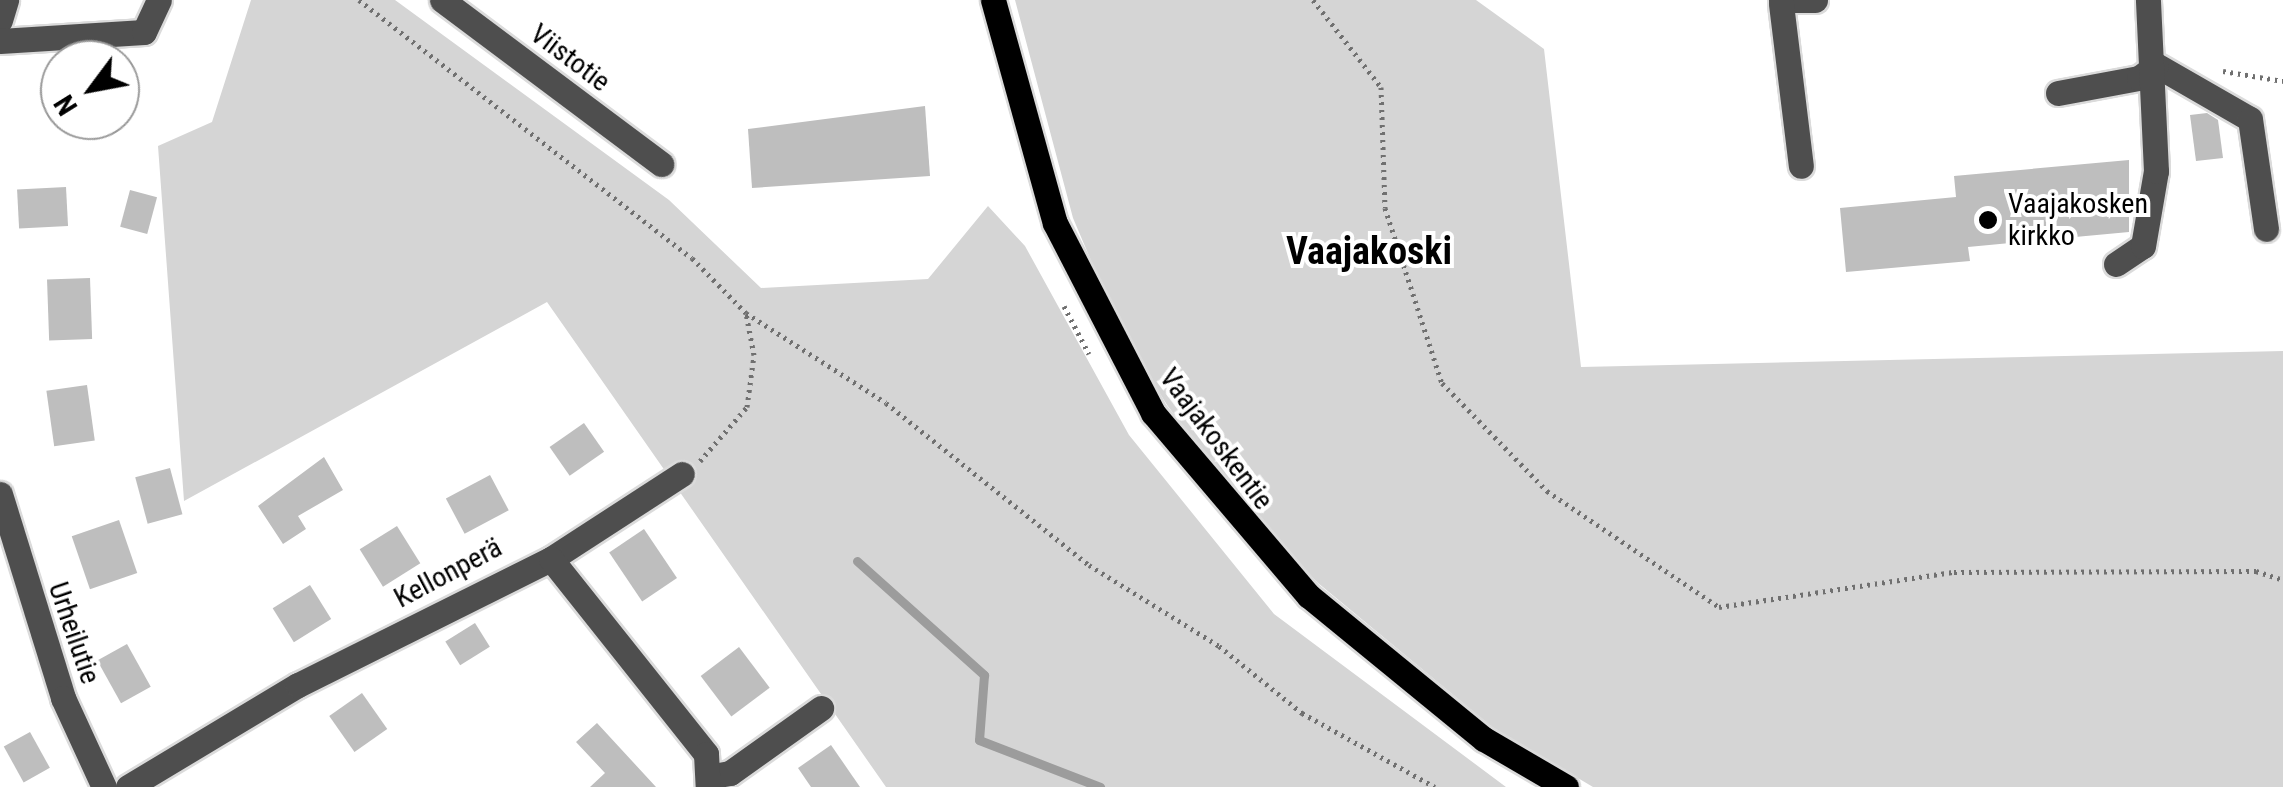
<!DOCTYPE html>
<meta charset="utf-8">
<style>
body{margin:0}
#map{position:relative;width:2283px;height:787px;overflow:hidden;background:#fff;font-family:"Roboto Condensed",sans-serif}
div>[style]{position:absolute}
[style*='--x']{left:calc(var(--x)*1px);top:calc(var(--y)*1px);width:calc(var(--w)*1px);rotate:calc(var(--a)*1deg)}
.green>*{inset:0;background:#d5d5d5}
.stream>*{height:9px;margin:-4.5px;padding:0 4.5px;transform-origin:4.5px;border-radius:4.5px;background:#9c9c9c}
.building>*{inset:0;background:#bebebe;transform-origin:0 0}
.path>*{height:5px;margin-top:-2.5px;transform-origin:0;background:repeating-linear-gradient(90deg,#707070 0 2.5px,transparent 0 7.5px)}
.roads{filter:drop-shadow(2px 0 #dbdbdb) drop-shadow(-2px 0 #dbdbdb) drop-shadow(0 2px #dbdbdb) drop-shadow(0 -2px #dbdbdb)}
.minor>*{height:25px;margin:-12.5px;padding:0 12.5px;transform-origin:12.5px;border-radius:12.5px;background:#4e4e4e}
.major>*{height:25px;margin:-12.5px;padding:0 12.5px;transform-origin:12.5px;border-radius:12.5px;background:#000}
.dots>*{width:28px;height:28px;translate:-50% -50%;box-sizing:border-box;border:5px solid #fff;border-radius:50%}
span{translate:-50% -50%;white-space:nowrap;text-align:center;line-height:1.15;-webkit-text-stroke:8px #fff;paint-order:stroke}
.street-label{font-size:28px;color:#000}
.poi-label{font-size:28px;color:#000}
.left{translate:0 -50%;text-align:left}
.district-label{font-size:38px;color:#000;font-weight:700}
.north{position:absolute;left:40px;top:40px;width:100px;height:100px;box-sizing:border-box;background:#fff;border:2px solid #999;border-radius:50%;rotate:238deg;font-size:28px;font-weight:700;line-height:40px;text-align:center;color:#000}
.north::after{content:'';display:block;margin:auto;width:35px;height:45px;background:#000;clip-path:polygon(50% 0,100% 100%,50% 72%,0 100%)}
</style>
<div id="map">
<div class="green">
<div style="clip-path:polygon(251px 0,395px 0,669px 200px,761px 288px,928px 279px,988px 206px,1025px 246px,1129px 435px,1274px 614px,1506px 787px,886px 787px,547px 302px,184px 501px,158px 146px,212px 122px)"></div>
<div style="clip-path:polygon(1015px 0,1476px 0,1544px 49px,1581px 367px,2283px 351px,2283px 787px,1593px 787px,1492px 727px,1318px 583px,1239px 501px,1167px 405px,1120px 329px,1073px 218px)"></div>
</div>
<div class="stream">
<div style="--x:857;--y:561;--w:171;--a:41.9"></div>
<div style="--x:984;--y:675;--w:65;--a:94.4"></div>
<div style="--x:979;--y:740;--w:130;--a:21.2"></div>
</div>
<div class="building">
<div style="clip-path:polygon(925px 106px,930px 176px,752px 188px,748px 129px)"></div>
<div style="clip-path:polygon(2207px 113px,2218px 120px,2223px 158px,2196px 161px,2190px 115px)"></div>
<div style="clip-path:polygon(2129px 160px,2129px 232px,1968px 247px,1970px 261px,1846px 272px,1840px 208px,1956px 197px,1954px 176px)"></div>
<div style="left:66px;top:187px;width:39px;height:49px;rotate:87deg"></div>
<div style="left:130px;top:190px;width:28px;height:38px;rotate:15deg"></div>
<div style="left:90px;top:278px;width:61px;height:43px;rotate:88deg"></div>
<div style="left:87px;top:385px;width:56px;height:41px;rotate:82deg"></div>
<div style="left:584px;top:423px;width:35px;height:42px;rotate:55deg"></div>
<div style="clip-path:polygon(324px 457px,343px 490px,298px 516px,306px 529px,283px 544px,258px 506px)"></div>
<div style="left:170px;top:468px;width:48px;height:36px;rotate:75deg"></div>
<div style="left:490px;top:475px;width:40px;height:50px;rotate:62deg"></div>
<div style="left:119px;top:520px;width:56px;height:50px;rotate:71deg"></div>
<div style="left:397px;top:526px;width:44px;height:44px;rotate:58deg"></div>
<div style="left:644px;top:529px;width:59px;height:42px;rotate:56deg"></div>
<div style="left:310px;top:585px;width:40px;height:44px;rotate:58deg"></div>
<div style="left:475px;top:623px;width:28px;height:35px;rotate:58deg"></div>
<div style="left:127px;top:644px;width:49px;height:34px;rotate:61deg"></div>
<div style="left:739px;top:647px;width:51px;height:48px;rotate:53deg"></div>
<div style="left:362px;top:693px;width:44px;height:40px;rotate:55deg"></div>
<div style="clip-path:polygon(597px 723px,656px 787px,590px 787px,605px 773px,576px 742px)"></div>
<div style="left:30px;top:732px;width:41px;height:30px;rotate:61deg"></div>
<div style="clip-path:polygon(831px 745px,860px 787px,811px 787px,798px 768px)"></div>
</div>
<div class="path">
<div style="--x:359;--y:0;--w:421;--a:37.8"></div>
<div style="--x:692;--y:258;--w:77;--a:45.5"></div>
<div style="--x:746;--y:313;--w:166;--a:32.7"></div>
<div style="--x:886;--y:403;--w:260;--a:38.6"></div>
<div style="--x:1089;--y:565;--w:153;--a:31.9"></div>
<div style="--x:1219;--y:646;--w:107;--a:38.9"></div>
<div style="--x:1302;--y:713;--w:152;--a:29.1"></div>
<div style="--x:1313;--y:0;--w:110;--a:52"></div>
<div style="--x:1381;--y:87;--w:121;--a:88.1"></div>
<div style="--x:1385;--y:208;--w:184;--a:72"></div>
<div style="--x:1442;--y:383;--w:151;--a:45.8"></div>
<div style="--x:1547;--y:491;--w:207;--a:34"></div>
<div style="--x:1719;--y:607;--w:238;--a:-8.5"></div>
<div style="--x:1954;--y:572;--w:302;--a:-0.2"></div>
<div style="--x:2256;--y:571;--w:28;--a:18"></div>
<div style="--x:2223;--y:71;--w:61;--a:9.5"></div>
<div style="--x:1064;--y:306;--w:54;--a:62.5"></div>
<div style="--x:700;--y:461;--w:72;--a:-49"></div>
<div style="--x:747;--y:407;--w:52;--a:-82.3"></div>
<div style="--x:754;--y:355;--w:43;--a:-100.8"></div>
</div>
<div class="roads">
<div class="minor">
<div style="--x:442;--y:0;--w:274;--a:36.8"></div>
<div style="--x:1781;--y:0;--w:34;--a:0"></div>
<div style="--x:1781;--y:4;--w:163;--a:83"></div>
<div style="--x:0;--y:20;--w:21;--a:-73"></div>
<div style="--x:0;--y:41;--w:144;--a:-3.6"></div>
<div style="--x:144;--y:32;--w:35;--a:-65"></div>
<div style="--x:2156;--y:65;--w:108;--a:29.9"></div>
<div style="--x:2250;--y:119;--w:111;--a:81.7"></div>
<div style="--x:2058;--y:93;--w:82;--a:-10.5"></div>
<div style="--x:2139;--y:78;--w:21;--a:-37"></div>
<div style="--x:2116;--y:264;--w:32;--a:-34"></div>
<div style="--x:2143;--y:246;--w:76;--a:-80.2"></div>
<div style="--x:2156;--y:171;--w:171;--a:-92.7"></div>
<div style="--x:0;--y:494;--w:214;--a:72.8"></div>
<div style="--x:63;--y:698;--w:98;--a:65.3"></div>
<div style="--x:551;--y:559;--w:156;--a:-33"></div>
<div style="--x:713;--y:776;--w:17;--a:-10"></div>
<div style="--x:730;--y:773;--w:112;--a:-35.5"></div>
<div style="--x:128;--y:787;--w:198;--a:-31"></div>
<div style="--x:298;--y:685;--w:283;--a:-26.5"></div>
<div style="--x:551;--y:559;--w:249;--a:51.5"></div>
<div style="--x:706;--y:754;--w:33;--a:87"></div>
</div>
<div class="major">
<div style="--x:993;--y:0;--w:231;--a:74.5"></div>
<div style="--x:1055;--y:223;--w:214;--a:62.7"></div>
<div style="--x:1153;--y:413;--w:240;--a:49.6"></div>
<div style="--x:1309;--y:596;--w:226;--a:39.3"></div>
<div style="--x:1484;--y:739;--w:95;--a:30.3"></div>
</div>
</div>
<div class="dots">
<div style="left:1988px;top:220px;background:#000"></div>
</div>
<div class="street-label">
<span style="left:570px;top:58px;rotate:37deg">Viistotie</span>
<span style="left:1216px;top:439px;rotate:53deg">Vaajakoskentie</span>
<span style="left:448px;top:573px;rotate:-28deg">Kellonperä</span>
<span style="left:74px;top:633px;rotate:71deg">Urheilutie</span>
</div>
<div class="poi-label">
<span class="left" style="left:2008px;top:220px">Vaajakosken<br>kirkko</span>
</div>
<div class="district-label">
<span style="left:1369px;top:252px">Vaajakoski</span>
</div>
<div class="north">N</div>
</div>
